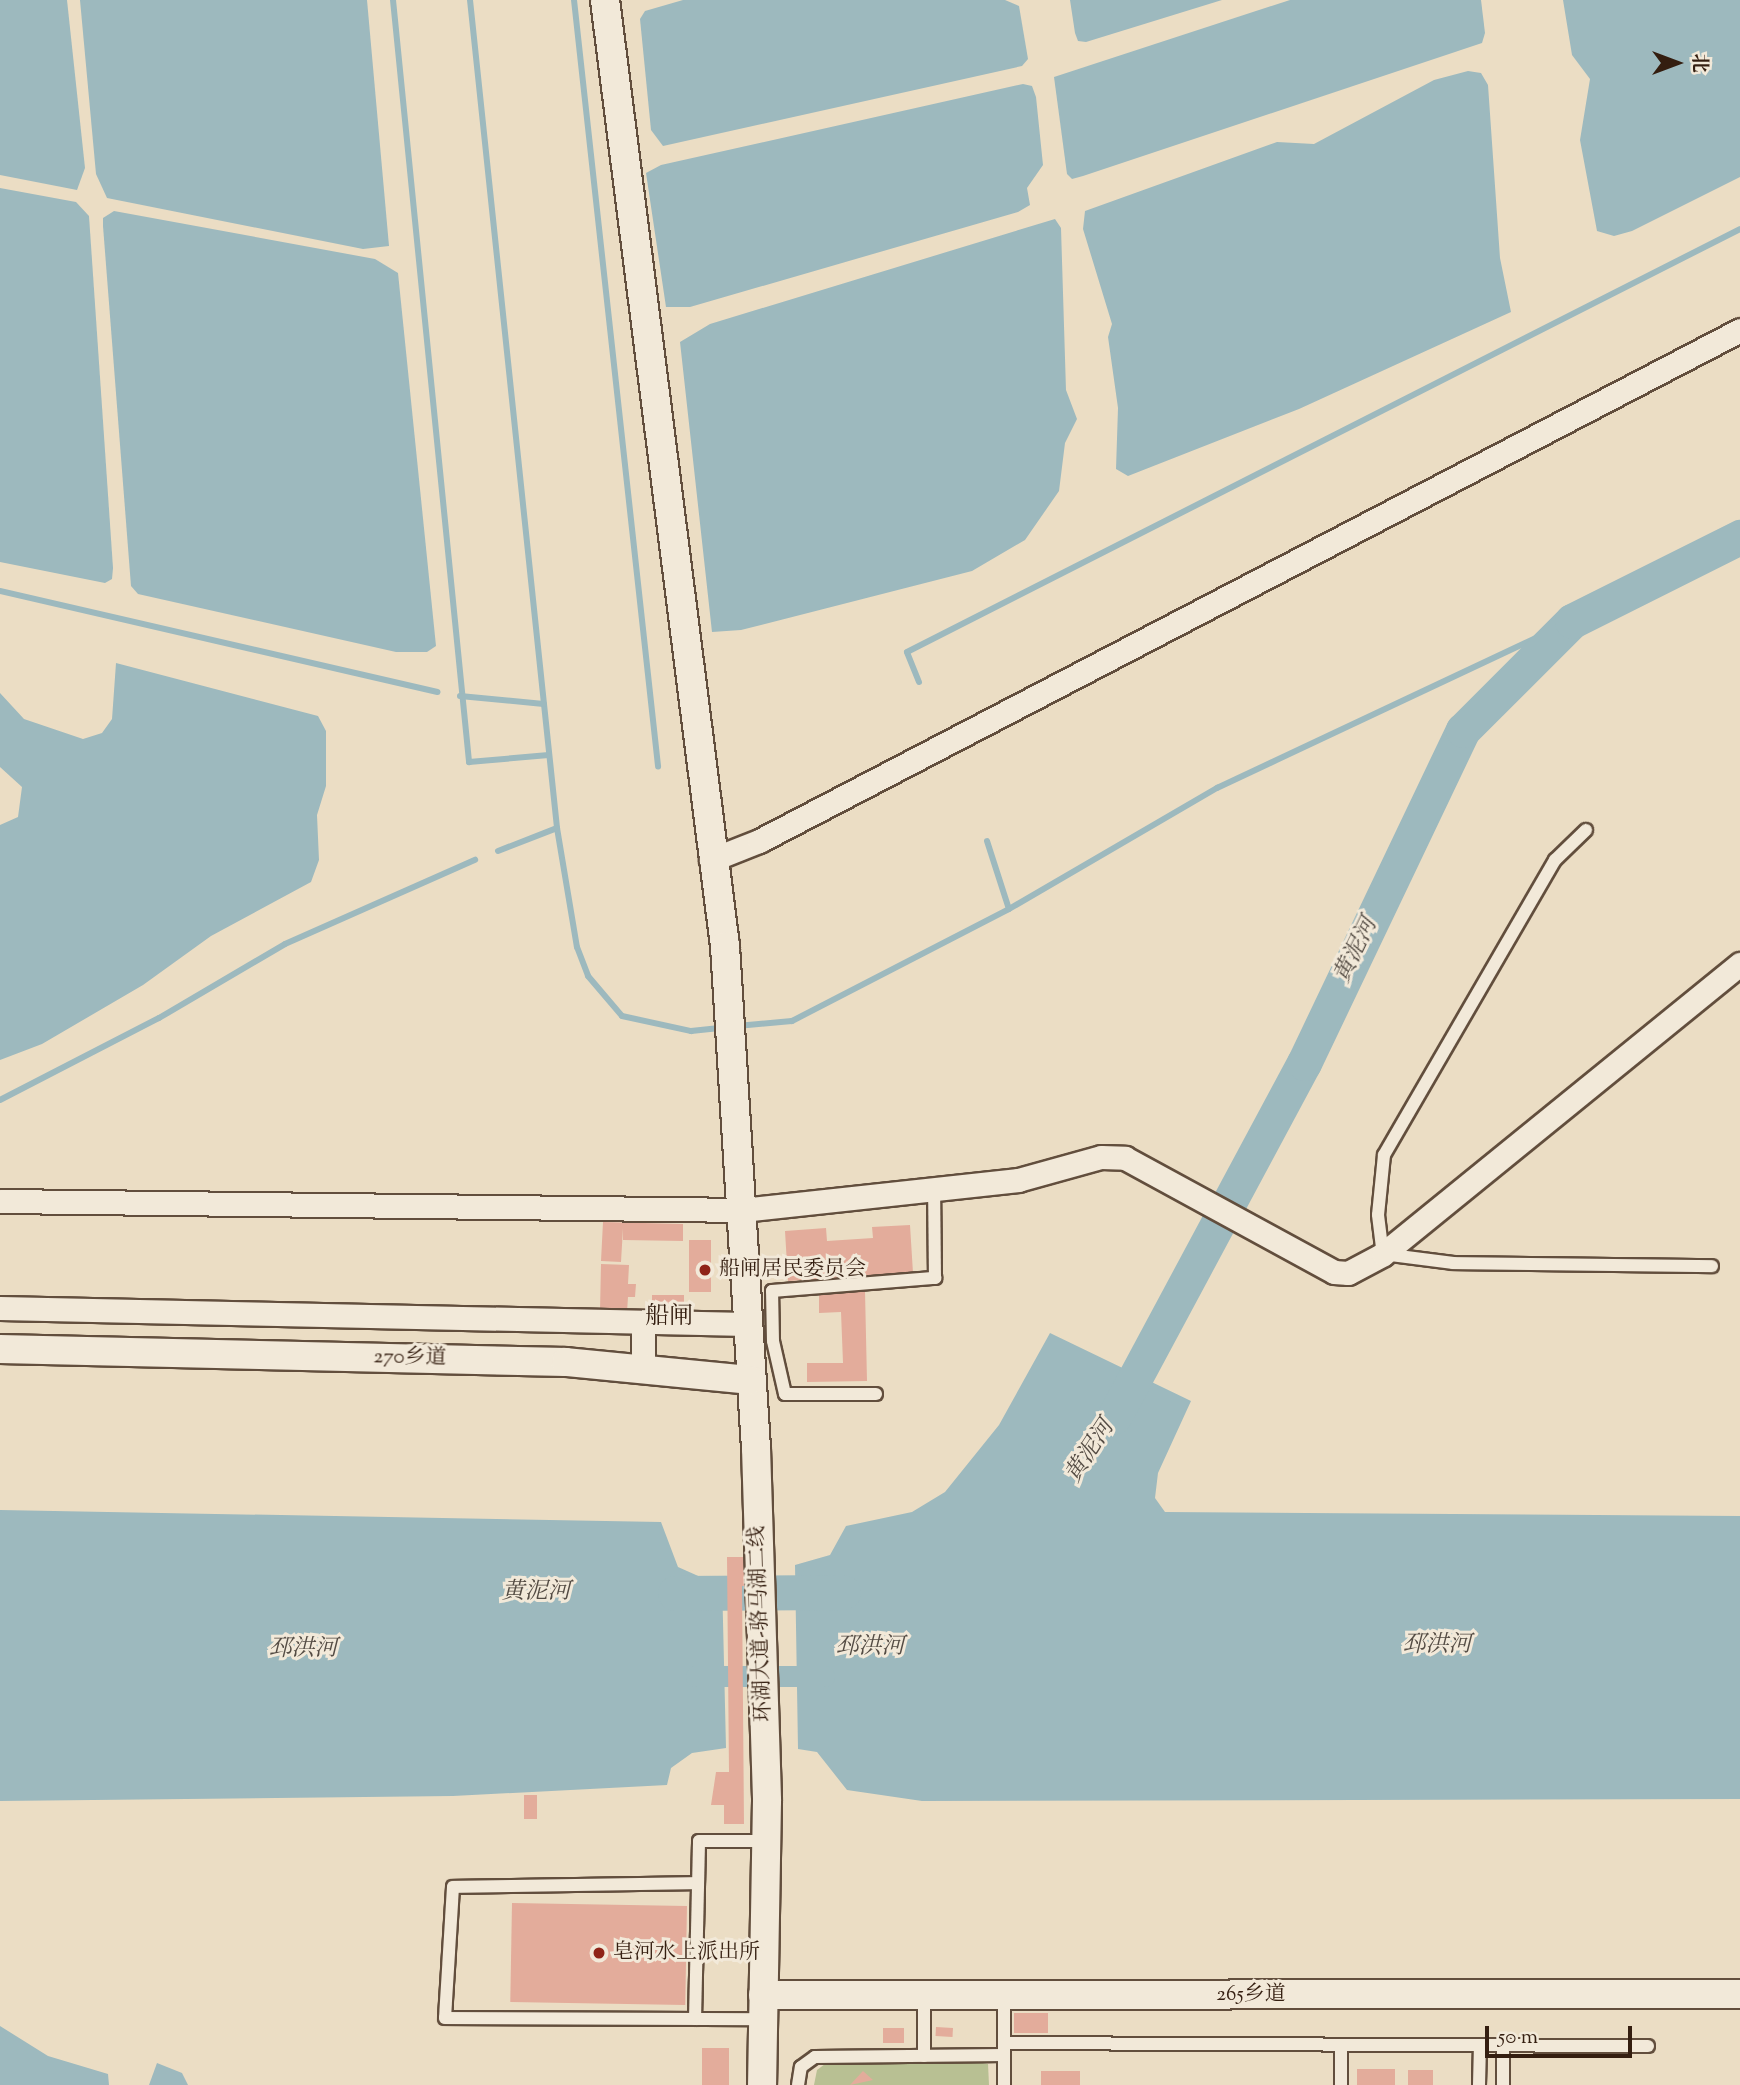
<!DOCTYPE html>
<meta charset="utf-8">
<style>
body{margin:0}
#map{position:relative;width:1740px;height:2085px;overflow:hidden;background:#ebddc4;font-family:"Sorts Mill Goudy","Noto Serif SC",serif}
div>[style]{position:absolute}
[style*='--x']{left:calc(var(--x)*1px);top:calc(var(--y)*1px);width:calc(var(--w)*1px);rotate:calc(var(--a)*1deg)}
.green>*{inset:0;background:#b8c093}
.water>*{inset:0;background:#9db9be}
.stream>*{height:6px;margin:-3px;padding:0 3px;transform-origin:3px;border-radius:3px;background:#9db9be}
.canal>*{height:21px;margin:-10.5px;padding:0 10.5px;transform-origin:10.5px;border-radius:10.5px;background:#9db9be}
.river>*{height:35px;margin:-17.5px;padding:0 17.5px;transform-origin:17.5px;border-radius:17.5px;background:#9db9be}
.building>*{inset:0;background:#e3ac9b;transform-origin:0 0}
.roads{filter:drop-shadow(2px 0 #624e3d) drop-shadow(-2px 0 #624e3d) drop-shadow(0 2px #624e3d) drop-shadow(0 -2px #624e3d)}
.service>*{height:12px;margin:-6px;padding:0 6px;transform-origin:6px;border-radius:6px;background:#f2e9d9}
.minor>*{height:23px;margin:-11.5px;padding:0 11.5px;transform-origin:11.5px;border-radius:11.5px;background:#f2e9d9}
.tertiary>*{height:28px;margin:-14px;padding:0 14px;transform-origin:14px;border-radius:14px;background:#f2e9d9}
.dots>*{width:19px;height:19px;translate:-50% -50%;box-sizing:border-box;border:4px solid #f2e9d9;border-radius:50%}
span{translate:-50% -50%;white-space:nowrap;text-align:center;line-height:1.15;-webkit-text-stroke:6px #f2e9d9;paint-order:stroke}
.poi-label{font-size:21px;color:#341e10}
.left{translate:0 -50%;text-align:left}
.street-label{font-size:21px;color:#341e10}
.water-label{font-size:23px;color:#544c44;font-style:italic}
.quarter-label{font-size:24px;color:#341e10}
.north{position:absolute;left:1642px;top:28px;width:70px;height:70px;-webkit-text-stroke:5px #f2e9d9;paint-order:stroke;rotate:90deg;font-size:19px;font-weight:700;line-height:28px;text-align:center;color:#341e10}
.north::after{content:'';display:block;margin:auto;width:24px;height:32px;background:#341e10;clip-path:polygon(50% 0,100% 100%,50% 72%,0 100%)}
.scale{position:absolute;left:1485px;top:2026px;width:147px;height:32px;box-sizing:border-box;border:4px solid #341e10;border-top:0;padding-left:9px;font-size:21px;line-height:24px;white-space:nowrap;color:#341e10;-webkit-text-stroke:5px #f2e9d9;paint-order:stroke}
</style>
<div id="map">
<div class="green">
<div style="clip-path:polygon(977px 2062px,988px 2064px,989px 2085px,814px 2085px,817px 2070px,825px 2064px)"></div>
</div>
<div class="water">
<div style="clip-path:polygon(0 0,67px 0,85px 168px,77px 190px,0 175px)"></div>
<div style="clip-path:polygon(80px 0,367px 0,389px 246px,363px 249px,107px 198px,96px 174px)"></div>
<div style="clip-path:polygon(683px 0,1005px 0,1019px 6px,1028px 59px,1022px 66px,663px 146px,651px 130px,640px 19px,645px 11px)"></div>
<div style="clip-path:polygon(1070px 0,1222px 0,1086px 42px,1078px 41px,1075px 33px)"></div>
<div style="clip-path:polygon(1290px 0,1481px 0,1485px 33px,1482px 43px,1083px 176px,1072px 179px,1067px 174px,1054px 77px)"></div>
<div style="clip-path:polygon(1563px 0,1740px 0,1740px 177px,1632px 231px,1614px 236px,1597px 231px,1580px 140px,1590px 79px,1572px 55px)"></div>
<div style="clip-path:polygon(1468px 71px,1481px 73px,1488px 85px,1500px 258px,1511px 312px,1299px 409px,1128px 476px,1116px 469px,1118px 408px,1108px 337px,1112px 324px,1083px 229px,1085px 211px,1277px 142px,1314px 144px,1434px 80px)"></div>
<div style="clip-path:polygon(1023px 84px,1032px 86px,1036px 97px,1043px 165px,1027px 188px,1030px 205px,1018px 212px,690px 307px,666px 307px,646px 173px,661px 165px)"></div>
<div style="clip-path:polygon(0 188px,76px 202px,89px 216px,113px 568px,112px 579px,105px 583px,0 562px)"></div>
<div style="clip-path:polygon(114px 211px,375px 259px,398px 273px,436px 646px,427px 652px,396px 652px,138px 594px,131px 586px,103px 226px,103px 218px)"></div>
<div style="clip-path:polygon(1055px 219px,1061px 228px,1066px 390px,1077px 419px,1065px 443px,1059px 491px,1025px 540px,972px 571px,741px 630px,712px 632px,680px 342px,710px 324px)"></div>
<div style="clip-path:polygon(116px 663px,318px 716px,326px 731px,326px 786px,317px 815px,319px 860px,311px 882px,211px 936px,143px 985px,42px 1044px,0 1060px,0 825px,18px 817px,22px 787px,0 767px,0 693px,24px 719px,83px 739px,102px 733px,112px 719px)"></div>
<div style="clip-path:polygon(1050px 1333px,1191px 1401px,1158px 1473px,1155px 1498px,1165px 1512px,1740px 1516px,1740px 1799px,922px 1801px,847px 1790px,817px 1752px,798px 1749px,795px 1565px,830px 1555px,846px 1526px,912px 1512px,945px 1492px,999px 1425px)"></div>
<div style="clip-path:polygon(0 1510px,661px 1522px,678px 1567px,705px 1579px,722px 1579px,726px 1748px,692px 1753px,671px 1768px,667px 1785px,453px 1796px,0 1801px)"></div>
<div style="clip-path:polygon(0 2026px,48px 2056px,108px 2074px,109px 2085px,0 2085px)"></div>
<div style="clip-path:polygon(157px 2063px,182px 2073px,188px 2085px,149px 2085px)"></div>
</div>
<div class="stream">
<div style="--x:393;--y:0;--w:766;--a:84.3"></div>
<div style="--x:469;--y:762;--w:80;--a:-5"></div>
<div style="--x:470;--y:0;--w:833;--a:84"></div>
<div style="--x:557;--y:828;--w:121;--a:80.5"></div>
<div style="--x:577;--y:947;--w:31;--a:69"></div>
<div style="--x:588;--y:976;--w:52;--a:49.6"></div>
<div style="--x:622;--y:1016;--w:71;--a:12.3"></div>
<div style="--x:691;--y:1031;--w:31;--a:-6"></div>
<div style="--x:574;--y:0;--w:771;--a:83.74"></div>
<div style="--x:0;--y:591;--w:449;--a:13"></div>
<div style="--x:919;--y:682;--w:32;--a:-112"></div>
<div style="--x:907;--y:652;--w:934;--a:-26.92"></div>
<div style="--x:460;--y:696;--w:84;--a:5.4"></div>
<div style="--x:987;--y:841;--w:71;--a:72.1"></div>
<div style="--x:498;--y:851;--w:63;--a:-21.3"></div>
<div style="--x:737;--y:1026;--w:55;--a:-5.2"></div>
<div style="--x:792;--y:1021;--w:244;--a:-27.3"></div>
<div style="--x:1009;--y:909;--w:241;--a:-30.2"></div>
<div style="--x:1217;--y:788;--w:392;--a:-25.2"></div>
<div style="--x:0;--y:1100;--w:179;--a:-27.3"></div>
<div style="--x:159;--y:1018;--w:146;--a:-30.4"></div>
<div style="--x:285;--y:944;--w:208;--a:-23.9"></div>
</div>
<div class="canal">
<div style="--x:696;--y:1676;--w:128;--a:0"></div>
</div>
<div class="river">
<div style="--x:1114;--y:1417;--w:402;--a:-61.8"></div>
<div style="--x:1304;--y:1063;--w:369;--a:-64.5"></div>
<div style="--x:1463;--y:730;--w:154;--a:-45"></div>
<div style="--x:1572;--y:621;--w:188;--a:-26.6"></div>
<div style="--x:675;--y:1593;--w:168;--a:-0.3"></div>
</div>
<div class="building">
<div style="clip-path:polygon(603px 1222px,683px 1224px,683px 1241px,623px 1240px,623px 1228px,621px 1262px,601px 1261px)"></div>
<div style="clip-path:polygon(910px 1225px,913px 1273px,788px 1281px,785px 1231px,826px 1228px,827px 1241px,873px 1238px,872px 1227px)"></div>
<div style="left:689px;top:1240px;width:22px;height:52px"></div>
<div style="clip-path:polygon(601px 1264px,629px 1265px,628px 1284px,636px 1284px,635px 1297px,628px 1297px,627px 1312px,600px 1311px)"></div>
<div style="clip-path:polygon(865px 1291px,867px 1381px,807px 1382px,807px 1363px,843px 1363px,841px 1312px,819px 1313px,819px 1293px)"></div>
<div style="left:652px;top:1295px;width:32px;height:15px"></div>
<div style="clip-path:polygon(727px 1557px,748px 1557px,748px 1586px,742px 1586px,744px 1824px,724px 1824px,724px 1805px,711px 1805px,716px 1772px,729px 1772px)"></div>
<div style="left:524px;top:1795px;width:13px;height:24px"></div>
<div style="left:512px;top:1903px;width:175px;height:99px;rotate:1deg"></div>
<div style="left:1014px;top:2013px;width:34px;height:20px"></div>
<div style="left:936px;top:2027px;width:17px;height:9px;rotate:3deg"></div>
<div style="left:883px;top:2028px;width:21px;height:15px"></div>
<div style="left:729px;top:2048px;width:37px;height:27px;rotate:90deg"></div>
<div style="left:1357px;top:2069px;width:38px;height:16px"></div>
<div style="left:1433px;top:2070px;width:15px;height:25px;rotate:90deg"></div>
<div style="clip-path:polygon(863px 2071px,873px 2080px,850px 2085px)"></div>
<div style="left:1041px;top:2071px;width:39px;height:14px"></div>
</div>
<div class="roads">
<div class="service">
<div style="--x:1586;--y:830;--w:43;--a:135.9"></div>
<div style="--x:1555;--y:860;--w:341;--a:120.1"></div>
<div style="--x:1384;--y:1155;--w:60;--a:95.7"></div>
<div style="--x:1378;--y:1215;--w:39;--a:83"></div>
<div style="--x:1383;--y:1254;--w:71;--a:7.3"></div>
<div style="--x:1453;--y:1263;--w:259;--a:0.7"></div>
<div style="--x:876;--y:1394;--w:91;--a:180"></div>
<div style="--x:785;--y:1394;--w:54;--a:-102.8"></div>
<div style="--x:773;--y:1341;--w:50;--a:-91.1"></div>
<div style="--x:772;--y:1291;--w:164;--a:-4.6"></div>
<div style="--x:935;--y:1278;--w:89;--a:-90.6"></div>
<div style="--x:698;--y:1883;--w:245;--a:179.1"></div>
<div style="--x:453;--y:1887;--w:131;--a:93.5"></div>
<div style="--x:445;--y:2018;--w:317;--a:0.2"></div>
<div style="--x:924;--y:1995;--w:61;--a:90"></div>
<div style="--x:1004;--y:1995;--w:90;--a:90"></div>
<div style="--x:695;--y:2019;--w:178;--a:-88.7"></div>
<div style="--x:699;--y:1841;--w:67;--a:0"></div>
<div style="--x:1004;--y:2043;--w:644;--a:0.27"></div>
<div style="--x:1503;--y:2045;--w:40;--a:90"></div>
<div style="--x:798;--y:2085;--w:18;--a:-81"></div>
<div style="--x:801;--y:2067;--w:17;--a:-36"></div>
<div style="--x:815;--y:2057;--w:189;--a:-0.6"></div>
<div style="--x:1341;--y:2085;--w:40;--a:-90"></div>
<div style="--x:1479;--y:2085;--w:40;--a:-88.6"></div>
</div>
<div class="minor">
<div style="--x:711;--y:860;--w:52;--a:-21.6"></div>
<div style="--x:759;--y:841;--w:1106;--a:-27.51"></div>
<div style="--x:0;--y:1201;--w:742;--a:0.69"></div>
<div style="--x:742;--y:1210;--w:278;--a:-6.2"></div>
<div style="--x:1018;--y:1180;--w:86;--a:-15.5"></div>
<div style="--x:1101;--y:1157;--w:24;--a:2"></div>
<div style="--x:1125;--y:1158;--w:238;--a:28.6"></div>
<div style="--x:1334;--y:1272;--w:14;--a:4"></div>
<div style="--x:1348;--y:1273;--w:40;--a:-28"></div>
<div style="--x:1383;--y:1254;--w:460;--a:-39.1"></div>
<div style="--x:0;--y:1308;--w:747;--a:1.23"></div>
<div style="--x:643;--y:1322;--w:48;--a:90"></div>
</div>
<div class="tertiary">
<div style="--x:605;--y:0;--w:954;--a:82.77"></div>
<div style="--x:725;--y:946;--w:503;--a:86.47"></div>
<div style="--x:756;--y:1448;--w:353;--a:88.2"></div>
<div style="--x:767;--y:1801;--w:284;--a:91"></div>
<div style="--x:0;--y:1349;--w:566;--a:1.32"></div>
<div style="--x:566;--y:1362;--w:185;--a:5.6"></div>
<div style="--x:763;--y:1995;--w:977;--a:-0.06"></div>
</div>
</div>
<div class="dots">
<div style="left:705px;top:1270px;background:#8f2418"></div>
<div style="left:599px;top:1953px;background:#8f2418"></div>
</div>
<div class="poi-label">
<span class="left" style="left:719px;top:1270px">船闸居民委员会</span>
<span class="left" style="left:613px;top:1953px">皂河水上派出所</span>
</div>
<div class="street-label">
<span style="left:410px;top:1358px;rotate:1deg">270乡道</span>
<span style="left:761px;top:1624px;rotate:-92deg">环湖大道-骆马湖二线</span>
<span style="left:1251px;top:1995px">265乡道</span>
</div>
<div class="water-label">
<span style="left:1357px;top:951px;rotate:-64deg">黄泥河</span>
<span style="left:1091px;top:1452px;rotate:-57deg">黄泥河</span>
<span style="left:536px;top:1593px">黄泥河</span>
<span style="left:1437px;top:1646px">邳洪河</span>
<span style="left:870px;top:1648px">邳洪河</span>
<span style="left:303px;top:1650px">邳洪河</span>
</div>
<div class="quarter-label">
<span style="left:669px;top:1318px">船闸</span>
</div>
<div class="north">北</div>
<div class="scale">50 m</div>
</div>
